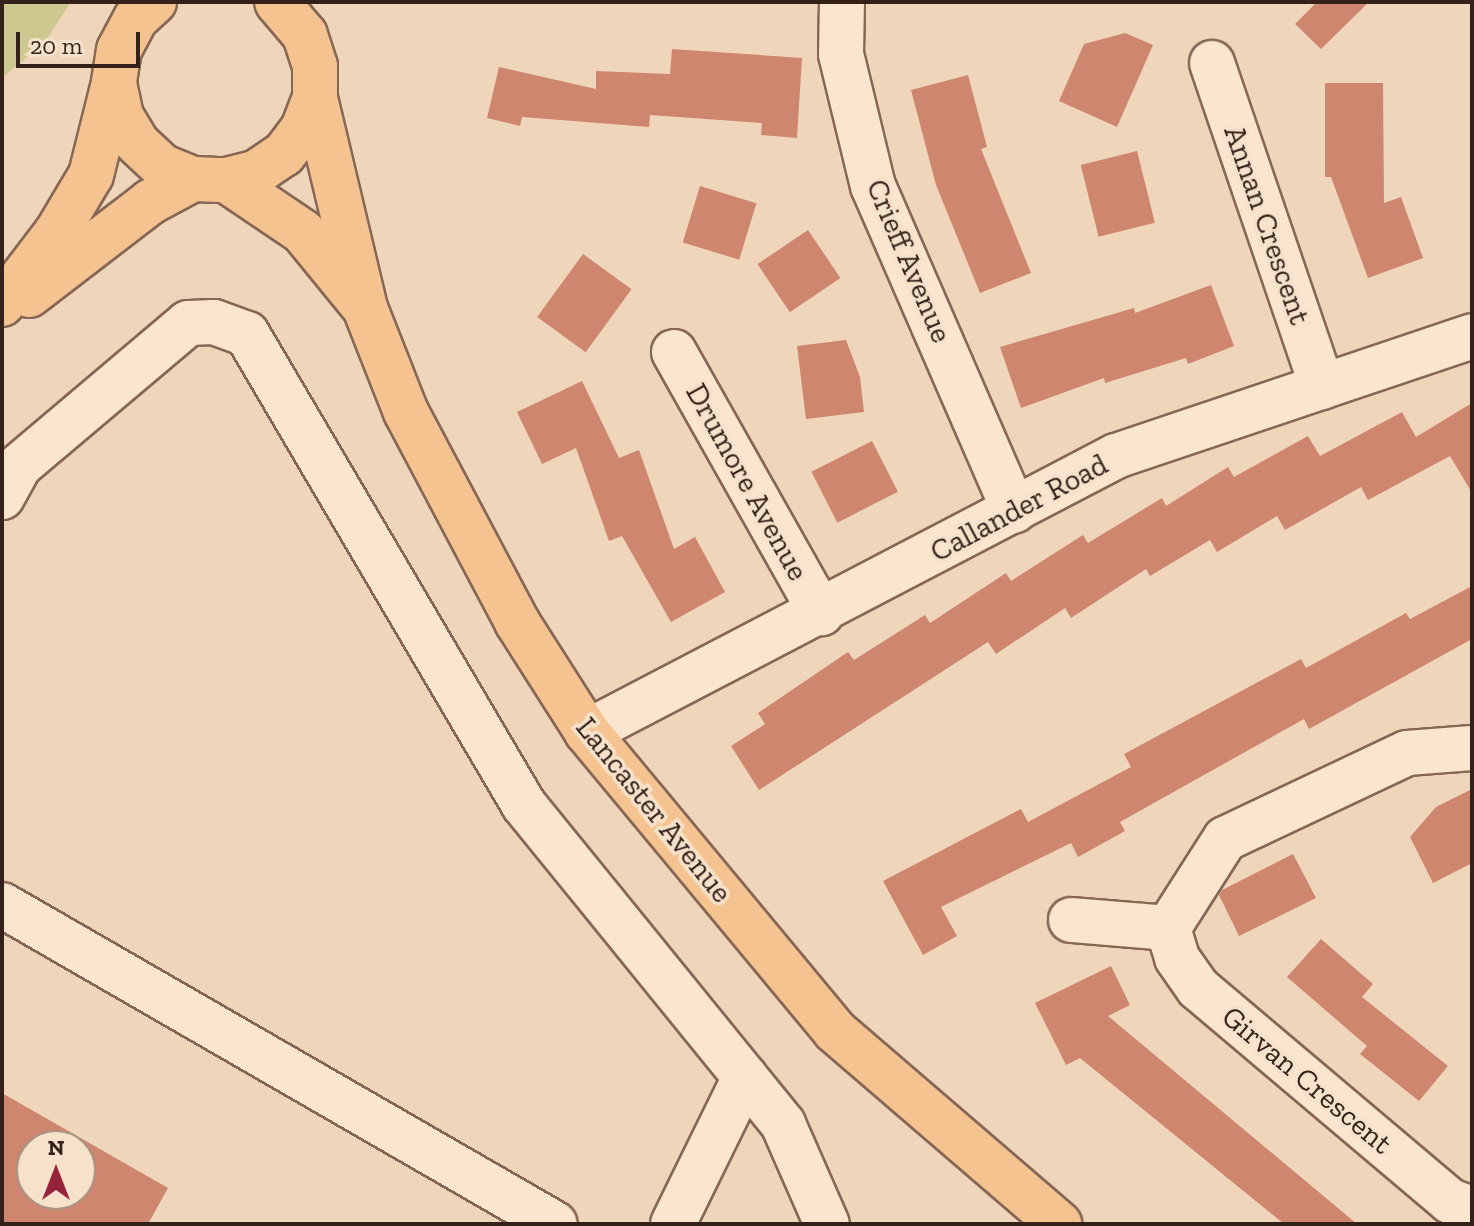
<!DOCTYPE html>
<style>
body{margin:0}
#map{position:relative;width:1474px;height:1226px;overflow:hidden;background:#efd6bb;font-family:"Zilla Slab",serif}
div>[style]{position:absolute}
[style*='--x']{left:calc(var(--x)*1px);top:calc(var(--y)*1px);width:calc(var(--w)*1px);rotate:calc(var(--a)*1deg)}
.green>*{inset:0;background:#ccc88f}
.building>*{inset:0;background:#ce866f;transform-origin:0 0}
.roads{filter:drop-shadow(2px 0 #866655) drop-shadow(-2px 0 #866655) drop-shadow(0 2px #866655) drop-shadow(0 -2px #866655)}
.minor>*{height:44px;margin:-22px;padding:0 22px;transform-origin:22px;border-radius:22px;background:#fae5ce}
.major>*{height:44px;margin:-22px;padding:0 22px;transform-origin:22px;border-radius:22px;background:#f5c390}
span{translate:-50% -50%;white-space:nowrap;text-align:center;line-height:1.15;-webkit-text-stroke:7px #f6e2cb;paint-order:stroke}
.street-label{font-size:30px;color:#34221a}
.frame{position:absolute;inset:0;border:4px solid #34221a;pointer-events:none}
.north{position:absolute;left:16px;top:1130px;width:80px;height:80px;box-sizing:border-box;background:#f6e2cb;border:2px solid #a89584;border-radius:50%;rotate:0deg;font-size:22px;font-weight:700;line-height:32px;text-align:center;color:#34221a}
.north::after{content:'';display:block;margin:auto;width:28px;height:36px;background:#962339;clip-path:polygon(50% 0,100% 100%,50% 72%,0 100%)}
.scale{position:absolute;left:16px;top:32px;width:124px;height:36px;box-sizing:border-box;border:4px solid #34221a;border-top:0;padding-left:10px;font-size:24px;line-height:28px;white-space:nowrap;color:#34221a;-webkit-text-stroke:6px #f6e2cb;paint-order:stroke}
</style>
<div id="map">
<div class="green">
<div style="clip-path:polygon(2px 2px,71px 2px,45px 42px,2px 78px)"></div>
</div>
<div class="building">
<div style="clip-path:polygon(1317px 2px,1369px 2px,1321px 49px,1295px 24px)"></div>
<div style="clip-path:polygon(1125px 33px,1153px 45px,1117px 127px,1059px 101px,1084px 44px)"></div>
<div style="clip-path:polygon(672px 49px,802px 58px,797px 138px,761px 135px,762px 123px,650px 115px,649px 127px,522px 117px,520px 126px,487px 118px,499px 67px,596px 89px,596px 71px,670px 74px)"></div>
<div style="clip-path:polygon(968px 75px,987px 147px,981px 149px,1031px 273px,980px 293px,936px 185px,911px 90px)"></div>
<div style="clip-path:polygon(1325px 83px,1383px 83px,1384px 203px,1401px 197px,1423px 258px,1368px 278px,1331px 177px,1325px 177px)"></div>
<div style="left:1137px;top:151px;width:74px;height:58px;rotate:76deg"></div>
<div style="left:700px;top:186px;width:59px;height:59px;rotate:17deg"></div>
<div style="left:808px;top:230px;width:58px;height:61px;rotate:56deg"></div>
<div style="left:583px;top:254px;width:60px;height:78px;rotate:36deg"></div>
<div style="clip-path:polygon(1211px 285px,1234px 346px,1188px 364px,1186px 358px,1105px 383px,1104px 378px,1021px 408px,1000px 347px,1134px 308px,1135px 313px)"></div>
<div style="clip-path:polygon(846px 340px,860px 377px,864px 412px,806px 419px,797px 346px)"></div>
<div style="clip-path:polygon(582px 381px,619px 458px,639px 450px,674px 549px,695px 537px,725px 592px,671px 622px,622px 536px,609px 541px,576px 448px,542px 464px,517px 412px)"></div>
<div style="clip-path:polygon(1472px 403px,1472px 493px,1450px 456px,1368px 500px,1361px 487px,1285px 530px,1277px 516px,1217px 552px,1210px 540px,1150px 576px,1146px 569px,1071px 618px,1065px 608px,996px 654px,988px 642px,759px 790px,731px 746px,765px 724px,758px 713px,848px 652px,854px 660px,925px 615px,930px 623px,1006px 573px,1011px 581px,1083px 535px,1088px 543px,1162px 498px,1166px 506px,1228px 467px,1234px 477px,1308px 436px,1320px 456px,1402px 412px,1416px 437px)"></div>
<div style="left:872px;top:441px;width:57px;height:68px;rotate:63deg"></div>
<div style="clip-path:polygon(1472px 586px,1472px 639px,1309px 729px,1304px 719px,1120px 822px,1125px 831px,1078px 857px,1071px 843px,941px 907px,957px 936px,923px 955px,883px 881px,1021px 809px,1028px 822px,1131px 767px,1124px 754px,1301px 659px,1306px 668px,1406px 613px,1410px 619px)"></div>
<div style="clip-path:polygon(1472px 789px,1472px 863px,1433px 883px,1410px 837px,1436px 807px)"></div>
<div style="clip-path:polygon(1293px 854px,1316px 898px,1239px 936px,1219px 895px,1222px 890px)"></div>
<div style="clip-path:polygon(1321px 939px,1373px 984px,1362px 997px,1448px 1066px,1419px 1101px,1360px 1054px,1367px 1046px,1287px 977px)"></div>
<div style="clip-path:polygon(1111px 966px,1130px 1005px,1108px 1016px,1357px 1224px,1284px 1224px,1080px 1058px,1066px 1065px,1035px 1003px)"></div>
<div style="clip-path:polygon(evenodd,2px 1093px,168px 1188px,148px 1224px,2px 1224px,2px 1093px,32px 1146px,80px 1146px,80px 1194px,32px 1194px,32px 1146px)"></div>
</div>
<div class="roads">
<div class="minor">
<div style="--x:842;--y:2;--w:52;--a:91.1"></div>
<div style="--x:841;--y:54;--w:136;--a:76.4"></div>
<div style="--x:873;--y:186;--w:354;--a:66.5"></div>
<div style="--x:1212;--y:63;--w:342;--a:71.2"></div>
<div style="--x:674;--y:352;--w:300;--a:60.6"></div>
<div style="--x:2;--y:497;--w:35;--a:-61"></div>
<div style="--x:19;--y:466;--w:221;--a:-40.2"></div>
<div style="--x:188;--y:323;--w:26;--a:-2"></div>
<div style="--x:214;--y:322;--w:35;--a:20"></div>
<div style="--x:247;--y:334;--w:546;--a:59.54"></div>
<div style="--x:524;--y:805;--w:411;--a:50.9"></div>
<div style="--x:783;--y:1124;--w:109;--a:66.3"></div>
<div style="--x:587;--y:732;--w:597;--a:-27.55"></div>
<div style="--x:1116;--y:456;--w:376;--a:-18.6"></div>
<div style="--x:1472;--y:748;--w:65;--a:175.6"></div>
<div style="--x:1407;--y:753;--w:201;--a:154.7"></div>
<div style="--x:1225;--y:839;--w:106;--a:122.6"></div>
<div style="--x:1168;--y:928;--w:31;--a:73"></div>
<div style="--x:1177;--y:958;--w:37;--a:55"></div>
<div style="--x:1198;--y:988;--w:330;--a:40.2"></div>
<div style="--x:1450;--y:1201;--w:23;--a:20"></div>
<div style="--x:2;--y:905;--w:638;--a:29.98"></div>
<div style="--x:1071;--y:920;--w:97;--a:4.7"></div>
<div style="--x:673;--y:1224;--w:164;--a:-63.9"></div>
</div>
<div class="major">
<div style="--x:154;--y:2;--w:24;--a:138"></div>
<div style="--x:136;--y:18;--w:36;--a:118"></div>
<div style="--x:119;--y:50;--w:33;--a:99"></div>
<div style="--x:114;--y:83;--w:34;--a:78"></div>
<div style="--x:121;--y:116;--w:31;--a:59"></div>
<div style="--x:137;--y:143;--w:35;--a:43"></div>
<div style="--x:163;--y:167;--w:32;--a:22"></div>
<div style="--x:193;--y:179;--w:33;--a:2"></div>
<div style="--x:226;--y:180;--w:32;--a:-14"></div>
<div style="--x:257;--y:172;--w:32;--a:-34"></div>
<div style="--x:284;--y:154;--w:31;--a:-53"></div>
<div style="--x:303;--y:129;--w:33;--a:-69"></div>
<div style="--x:315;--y:98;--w:32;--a:-90"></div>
<div style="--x:315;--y:66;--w:33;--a:-108"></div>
<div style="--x:305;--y:35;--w:43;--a:-130.3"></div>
<div style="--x:315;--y:98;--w:216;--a:76.6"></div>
<div style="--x:365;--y:308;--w:112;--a:68.5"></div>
<div style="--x:406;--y:412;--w:238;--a:62.1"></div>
<div style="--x:517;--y:622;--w:130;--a:57.5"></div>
<div style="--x:587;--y:732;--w:388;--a:50.3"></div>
<div style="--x:835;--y:1031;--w:296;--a:40.7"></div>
<div style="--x:226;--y:180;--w:93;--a:34"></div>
<div style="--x:303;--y:232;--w:92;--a:50.8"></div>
<div style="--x:29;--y:295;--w:153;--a:-37.5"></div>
<div style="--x:150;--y:202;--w:49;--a:-28.1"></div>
<div style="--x:2;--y:304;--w:91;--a:-52.6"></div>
<div style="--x:57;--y:232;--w:66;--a:-59.2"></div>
<div style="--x:91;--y:175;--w:95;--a:-76"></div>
</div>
</div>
<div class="street-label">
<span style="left:1267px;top:225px;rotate:71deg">Annan Crescent</span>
<span style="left:909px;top:261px;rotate:67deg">Crieff Avenue</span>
<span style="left:747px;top:482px;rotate:61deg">Drumore Avenue</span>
<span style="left:1019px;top:508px;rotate:-28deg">Callander Road</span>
<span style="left:654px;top:810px;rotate:51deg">Lancaster Avenue</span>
<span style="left:1307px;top:1080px;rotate:40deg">Girvan Crescent</span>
</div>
<div class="frame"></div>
<div class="north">N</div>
<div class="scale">20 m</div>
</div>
